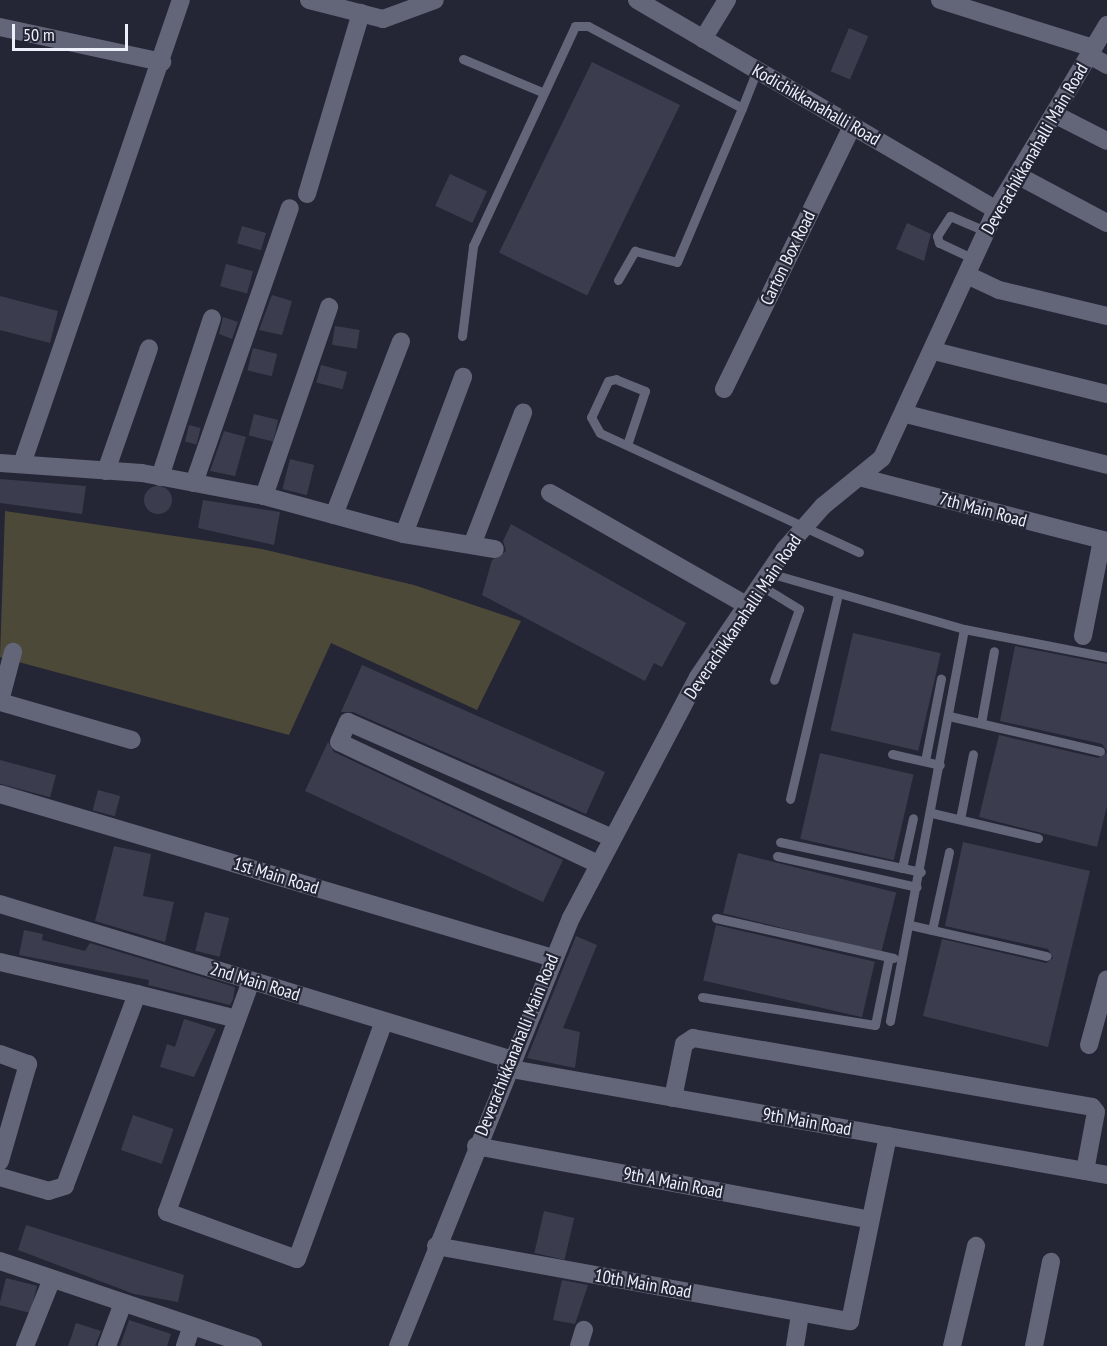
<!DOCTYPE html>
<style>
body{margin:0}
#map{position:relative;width:1107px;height:1346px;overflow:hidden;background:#242535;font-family:"PT Sans Narrow",sans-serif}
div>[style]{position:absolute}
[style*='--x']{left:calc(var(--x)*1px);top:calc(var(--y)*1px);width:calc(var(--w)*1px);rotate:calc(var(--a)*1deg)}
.green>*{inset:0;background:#4d4939}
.building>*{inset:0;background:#3b3d4e;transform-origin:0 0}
.round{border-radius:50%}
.lane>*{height:9px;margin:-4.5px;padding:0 4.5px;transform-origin:4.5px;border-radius:4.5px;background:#636578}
.street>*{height:18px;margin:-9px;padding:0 9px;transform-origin:9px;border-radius:9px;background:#636578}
.secondary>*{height:18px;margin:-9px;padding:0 9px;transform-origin:9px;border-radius:9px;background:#636578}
span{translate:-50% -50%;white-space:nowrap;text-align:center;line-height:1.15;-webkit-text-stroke:4.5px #242535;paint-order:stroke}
.street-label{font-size:18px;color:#edeffa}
.scale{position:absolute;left:12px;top:24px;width:116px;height:27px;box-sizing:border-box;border:3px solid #edeffa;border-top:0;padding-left:8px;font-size:18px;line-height:21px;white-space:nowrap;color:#edeffa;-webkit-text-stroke:4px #242535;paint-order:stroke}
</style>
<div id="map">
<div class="green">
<div style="clip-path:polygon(5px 511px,262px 549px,414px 585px,521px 621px,477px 710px,331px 643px,289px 735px,0 657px)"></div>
</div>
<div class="building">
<div style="left:849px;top:28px;width:21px;height:47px;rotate:23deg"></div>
<div style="left:592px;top:62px;width:98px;height:212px;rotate:26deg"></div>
<div style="left:450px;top:174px;width:41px;height:35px;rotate:25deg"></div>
<div style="clip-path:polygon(907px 223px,931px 234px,924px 261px,896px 249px)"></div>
<div style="left:242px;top:226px;width:25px;height:18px;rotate:16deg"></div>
<div style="left:226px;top:264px;width:28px;height:23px;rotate:15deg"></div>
<div style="clip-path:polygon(272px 295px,292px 301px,282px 335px,259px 330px)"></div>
<div style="clip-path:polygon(0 296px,58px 311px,50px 343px,0 330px)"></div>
<div style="clip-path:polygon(223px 317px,238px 322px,232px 339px,219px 334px)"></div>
<div style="left:335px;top:326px;width:25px;height:19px;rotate:9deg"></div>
<div style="left:253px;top:348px;width:25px;height:23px;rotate:14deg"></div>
<div style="left:321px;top:365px;width:27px;height:18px;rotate:15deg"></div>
<div style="left:254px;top:414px;width:25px;height:22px;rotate:14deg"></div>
<div style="left:189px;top:425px;width:12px;height:17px;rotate:14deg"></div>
<div style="clip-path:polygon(224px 431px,246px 437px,235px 476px,210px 471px)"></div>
<div style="left:290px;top:459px;width:25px;height:31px;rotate:14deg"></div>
<div style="clip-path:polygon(0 479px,86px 486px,82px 514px,0 503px)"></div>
<div class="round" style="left:144px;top:486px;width:28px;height:28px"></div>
<div style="clip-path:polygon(203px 500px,280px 512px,274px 545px,198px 528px)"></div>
<div style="clip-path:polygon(511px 524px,686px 623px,662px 667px,654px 663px,645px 681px,482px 595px,492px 560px,506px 551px,503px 541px)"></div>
<div style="left:853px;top:633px;width:90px;height:100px;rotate:13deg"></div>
<div style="clip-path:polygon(1015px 646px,1107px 664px,1107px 806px,1097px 847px,979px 817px,999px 735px,1098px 758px,1107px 752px,1102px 744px,1000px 721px)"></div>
<div style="clip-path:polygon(362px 665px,605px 772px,586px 814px,353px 712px,341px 712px)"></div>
<div style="clip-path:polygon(328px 742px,334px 752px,563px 860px,543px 902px,305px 791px)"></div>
<div style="left:820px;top:753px;width:96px;height:88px;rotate:13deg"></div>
<div style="left:0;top:760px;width:58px;height:23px;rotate:15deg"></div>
<div style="left:98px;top:790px;width:23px;height:21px;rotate:15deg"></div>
<div style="clip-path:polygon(963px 842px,1090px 871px,1048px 1047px,923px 1016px,942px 939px,1046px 963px,1053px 958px,1048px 949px,945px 926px)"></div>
<div style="clip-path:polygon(114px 846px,151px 854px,143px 896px,174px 902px,165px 942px,95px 921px)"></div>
<div style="left:738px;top:853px;width:163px;height:62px;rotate:14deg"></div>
<div style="left:205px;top:912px;width:25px;height:40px;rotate:14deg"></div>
<div style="left:716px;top:925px;width:163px;height:57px;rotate:13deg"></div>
<div style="clip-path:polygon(24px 930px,43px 934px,42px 940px,85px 951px,90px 943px,235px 987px,233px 999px,230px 1005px,148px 985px,149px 980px,19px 955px)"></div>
<div style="clip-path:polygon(576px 936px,597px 945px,563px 1028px,580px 1032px,575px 1068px,527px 1058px)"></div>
<div style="clip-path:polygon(184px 1019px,216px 1029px,194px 1077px,160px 1067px,167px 1044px,175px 1047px)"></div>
<div style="left:133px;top:1115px;width:43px;height:37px;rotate:19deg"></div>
<div style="left:544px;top:1211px;width:31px;height:43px;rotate:13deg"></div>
<div style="clip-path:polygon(26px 1225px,184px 1275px,178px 1302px,134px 1294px,18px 1250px)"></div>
<div style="left:6px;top:1278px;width:32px;height:28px;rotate:14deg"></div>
<div style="clip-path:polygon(562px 1280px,588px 1285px,575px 1324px,553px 1320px)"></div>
<div style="clip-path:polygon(129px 1320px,171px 1334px,167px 1346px,120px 1346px)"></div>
<div style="clip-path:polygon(76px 1323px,101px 1331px,95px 1346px,68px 1346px)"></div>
</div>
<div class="lane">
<div style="--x:463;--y:59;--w:86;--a:22.7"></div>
<div style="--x:974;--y:259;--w:38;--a:-155"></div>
<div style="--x:939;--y:243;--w:7;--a:-106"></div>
<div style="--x:937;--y:236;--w:24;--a:-57"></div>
<div style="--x:950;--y:216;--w:39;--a:23"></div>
<div style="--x:618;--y:280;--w:34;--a:-60"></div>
<div style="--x:635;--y:251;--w:43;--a:14.7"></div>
<div style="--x:677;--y:262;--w:167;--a:-67.1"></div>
<div style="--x:462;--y:336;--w:91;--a:-83"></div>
<div style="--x:473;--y:246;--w:242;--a:-65.1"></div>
<div style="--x:575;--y:26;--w:13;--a:0"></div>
<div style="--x:588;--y:26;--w:174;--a:28"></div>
<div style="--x:742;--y:108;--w:41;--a:-68.5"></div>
<div style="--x:627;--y:445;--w:57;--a:-71.6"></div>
<div style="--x:645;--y:391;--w:31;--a:-158"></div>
<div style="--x:616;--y:379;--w:8;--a:166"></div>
<div style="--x:608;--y:381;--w:40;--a:115"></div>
<div style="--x:591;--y:417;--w:18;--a:61"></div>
<div style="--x:600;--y:433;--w:285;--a:24.7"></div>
<div style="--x:769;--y:573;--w:203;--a:16"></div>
<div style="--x:964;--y:629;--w:399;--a:100.7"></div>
<div style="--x:760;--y:585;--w:46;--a:31.6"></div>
<div style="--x:799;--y:609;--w:75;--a:109.4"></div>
<div style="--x:964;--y:629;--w:146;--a:11.1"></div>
<div style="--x:949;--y:716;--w:155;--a:13.1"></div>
<div style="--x:981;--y:723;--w:73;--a:-79.8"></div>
<div style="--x:892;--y:754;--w:49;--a:12.9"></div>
<div style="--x:925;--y:761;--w:84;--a:-79"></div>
<div style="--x:790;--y:799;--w:210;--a:-76.8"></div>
<div style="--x:932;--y:813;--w:109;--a:13.3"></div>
<div style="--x:960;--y:819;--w:66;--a:-78.7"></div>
<div style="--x:780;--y:842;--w:144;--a:12"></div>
<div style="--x:777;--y:856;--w:143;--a:12.5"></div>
<div style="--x:902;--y:868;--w:51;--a:-77.6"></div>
<div style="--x:716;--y:918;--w:182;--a:12.7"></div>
<div style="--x:910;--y:925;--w:140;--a:12.8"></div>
<div style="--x:932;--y:930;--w:80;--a:-77.7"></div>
<div style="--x:702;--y:997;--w:175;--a:9.2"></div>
<div style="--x:875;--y:1025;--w:69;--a:-78.4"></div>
</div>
<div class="street">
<div style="--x:940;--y:0;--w:160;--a:17.4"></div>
<div style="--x:0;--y:27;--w:166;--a:12.2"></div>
<div style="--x:703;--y:39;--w:46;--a:-58.4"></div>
<div style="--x:1089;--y:55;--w:21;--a:29"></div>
<div style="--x:1054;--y:114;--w:59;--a:27"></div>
<div style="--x:1017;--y:175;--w:102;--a:28.1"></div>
<div style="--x:307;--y:194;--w:189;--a:-73.4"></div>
<div style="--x:967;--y:275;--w:35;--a:25"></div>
<div style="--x:999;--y:290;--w:111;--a:13.5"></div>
<div style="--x:934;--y:351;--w:178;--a:14"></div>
<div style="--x:724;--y:389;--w:292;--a:-64"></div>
<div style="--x:906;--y:414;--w:207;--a:14.2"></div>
<div style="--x:0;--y:463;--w:142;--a:4"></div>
<div style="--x:142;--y:473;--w:124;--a:10.7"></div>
<div style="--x:264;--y:496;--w:145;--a:15.2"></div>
<div style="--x:404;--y:534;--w:92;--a:9.4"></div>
<div style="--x:22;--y:464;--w:490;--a:-71.1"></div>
<div style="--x:106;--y:471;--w:130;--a:-70.7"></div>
<div style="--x:160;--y:477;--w:167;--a:-71.9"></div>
<div style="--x:859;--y:477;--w:256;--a:14.5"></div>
<div style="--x:194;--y:483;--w:291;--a:-70.8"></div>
<div style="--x:550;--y:493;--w:226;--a:29.7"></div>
<div style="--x:264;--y:496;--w:200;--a:-71"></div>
<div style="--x:334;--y:515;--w:186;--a:-68.9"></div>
<div style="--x:404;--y:534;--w:168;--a:-69.4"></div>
<div style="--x:472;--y:545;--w:142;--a:-68.9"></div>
<div style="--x:1083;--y:636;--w:98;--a:-78.8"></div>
<div style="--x:0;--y:701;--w:51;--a:-75.1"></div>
<div style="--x:0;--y:702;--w:137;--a:16.1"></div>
<div style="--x:0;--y:794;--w:577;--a:16.52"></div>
<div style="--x:598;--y:864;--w:286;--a:-154.8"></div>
<div style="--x:339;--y:742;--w:22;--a:-66"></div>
<div style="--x:348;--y:722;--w:288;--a:23.7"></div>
<div style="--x:0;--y:904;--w:533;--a:16.91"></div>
<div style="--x:0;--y:962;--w:141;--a:13.1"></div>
<div style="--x:137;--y:994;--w:205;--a:110.6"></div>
<div style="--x:65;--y:1186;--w:17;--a:163"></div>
<div style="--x:49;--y:1191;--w:51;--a:-164.1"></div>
<div style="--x:251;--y:981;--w:246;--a:110"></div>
<div style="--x:167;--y:1212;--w:138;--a:19.9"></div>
<div style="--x:297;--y:1259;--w:253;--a:-69.9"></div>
<div style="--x:137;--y:994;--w:103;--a:14"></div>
<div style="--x:1089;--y:1045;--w:68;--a:-74.7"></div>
<div style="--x:0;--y:1054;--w:30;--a:20"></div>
<div style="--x:28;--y:1064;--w:101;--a:106.1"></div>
<div style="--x:506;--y:1068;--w:610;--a:10.09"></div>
<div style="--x:673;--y:1098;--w:55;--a:-78.5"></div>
<div style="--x:684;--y:1044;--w:11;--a:-34"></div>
<div style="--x:693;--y:1038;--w:405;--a:9.8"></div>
<div style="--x:1092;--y:1107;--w:6;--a:51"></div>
<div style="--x:1096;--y:1112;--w:60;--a:100.6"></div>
<div style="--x:476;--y:1146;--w:401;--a:10.6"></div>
<div style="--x:436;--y:1246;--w:421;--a:10.3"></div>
<div style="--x:850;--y:1321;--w:189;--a:-78.4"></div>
<div style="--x:25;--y:1346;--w:72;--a:-68.1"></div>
<div style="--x:107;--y:1346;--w:46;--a:-69.6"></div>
<div style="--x:185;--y:1346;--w:21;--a:-71"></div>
<div style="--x:579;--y:1346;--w:17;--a:-73"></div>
<div style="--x:795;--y:1346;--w:33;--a:-81"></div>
<div style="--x:952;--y:1346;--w:103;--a:-76.5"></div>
<div style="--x:1034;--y:1346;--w:86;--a:-78.6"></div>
</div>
<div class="secondary">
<div style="--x:309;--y:0;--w:76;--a:14.4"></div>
<div style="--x:383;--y:19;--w:55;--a:-20.1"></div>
<div style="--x:637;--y:0;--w:416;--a:30.3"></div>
<div style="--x:0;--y:1261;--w:267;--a:18.6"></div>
<div style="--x:398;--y:1346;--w:462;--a:-68"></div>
<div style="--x:571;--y:918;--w:272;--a:-62.2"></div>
<div style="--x:698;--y:677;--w:155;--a:-55.8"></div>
<div style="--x:785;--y:549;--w:57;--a:-48.5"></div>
<div style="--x:823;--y:506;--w:76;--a:-39.1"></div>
<div style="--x:882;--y:458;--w:273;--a:-65.3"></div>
<div style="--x:996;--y:210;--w:216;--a:-59"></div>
</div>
<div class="street-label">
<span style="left:816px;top:105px;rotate:30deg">Kodichikkanahalli Road</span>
<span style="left:1035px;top:149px;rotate:-60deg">Deverachikkanahalli Main Road</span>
<span style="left:788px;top:258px;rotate:-64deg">Carton Box Road</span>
<span style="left:983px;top:510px;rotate:15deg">7th Main Road</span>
<span style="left:743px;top:617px;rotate:-56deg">Deverachikkanahalli Main Road</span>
<span style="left:276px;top:876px;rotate:17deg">1st Main Road</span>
<span style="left:255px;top:982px;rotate:17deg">2nd Main Road</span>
<span style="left:517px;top:1045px;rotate:-68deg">Deverachikkanahalli Main Road</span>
<span style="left:807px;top:1122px;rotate:10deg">9th Main Road</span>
<span style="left:673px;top:1183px;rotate:11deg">9th A Main Road</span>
<span style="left:643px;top:1284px;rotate:10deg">10th Main Road</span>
</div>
<div class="scale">50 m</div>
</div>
